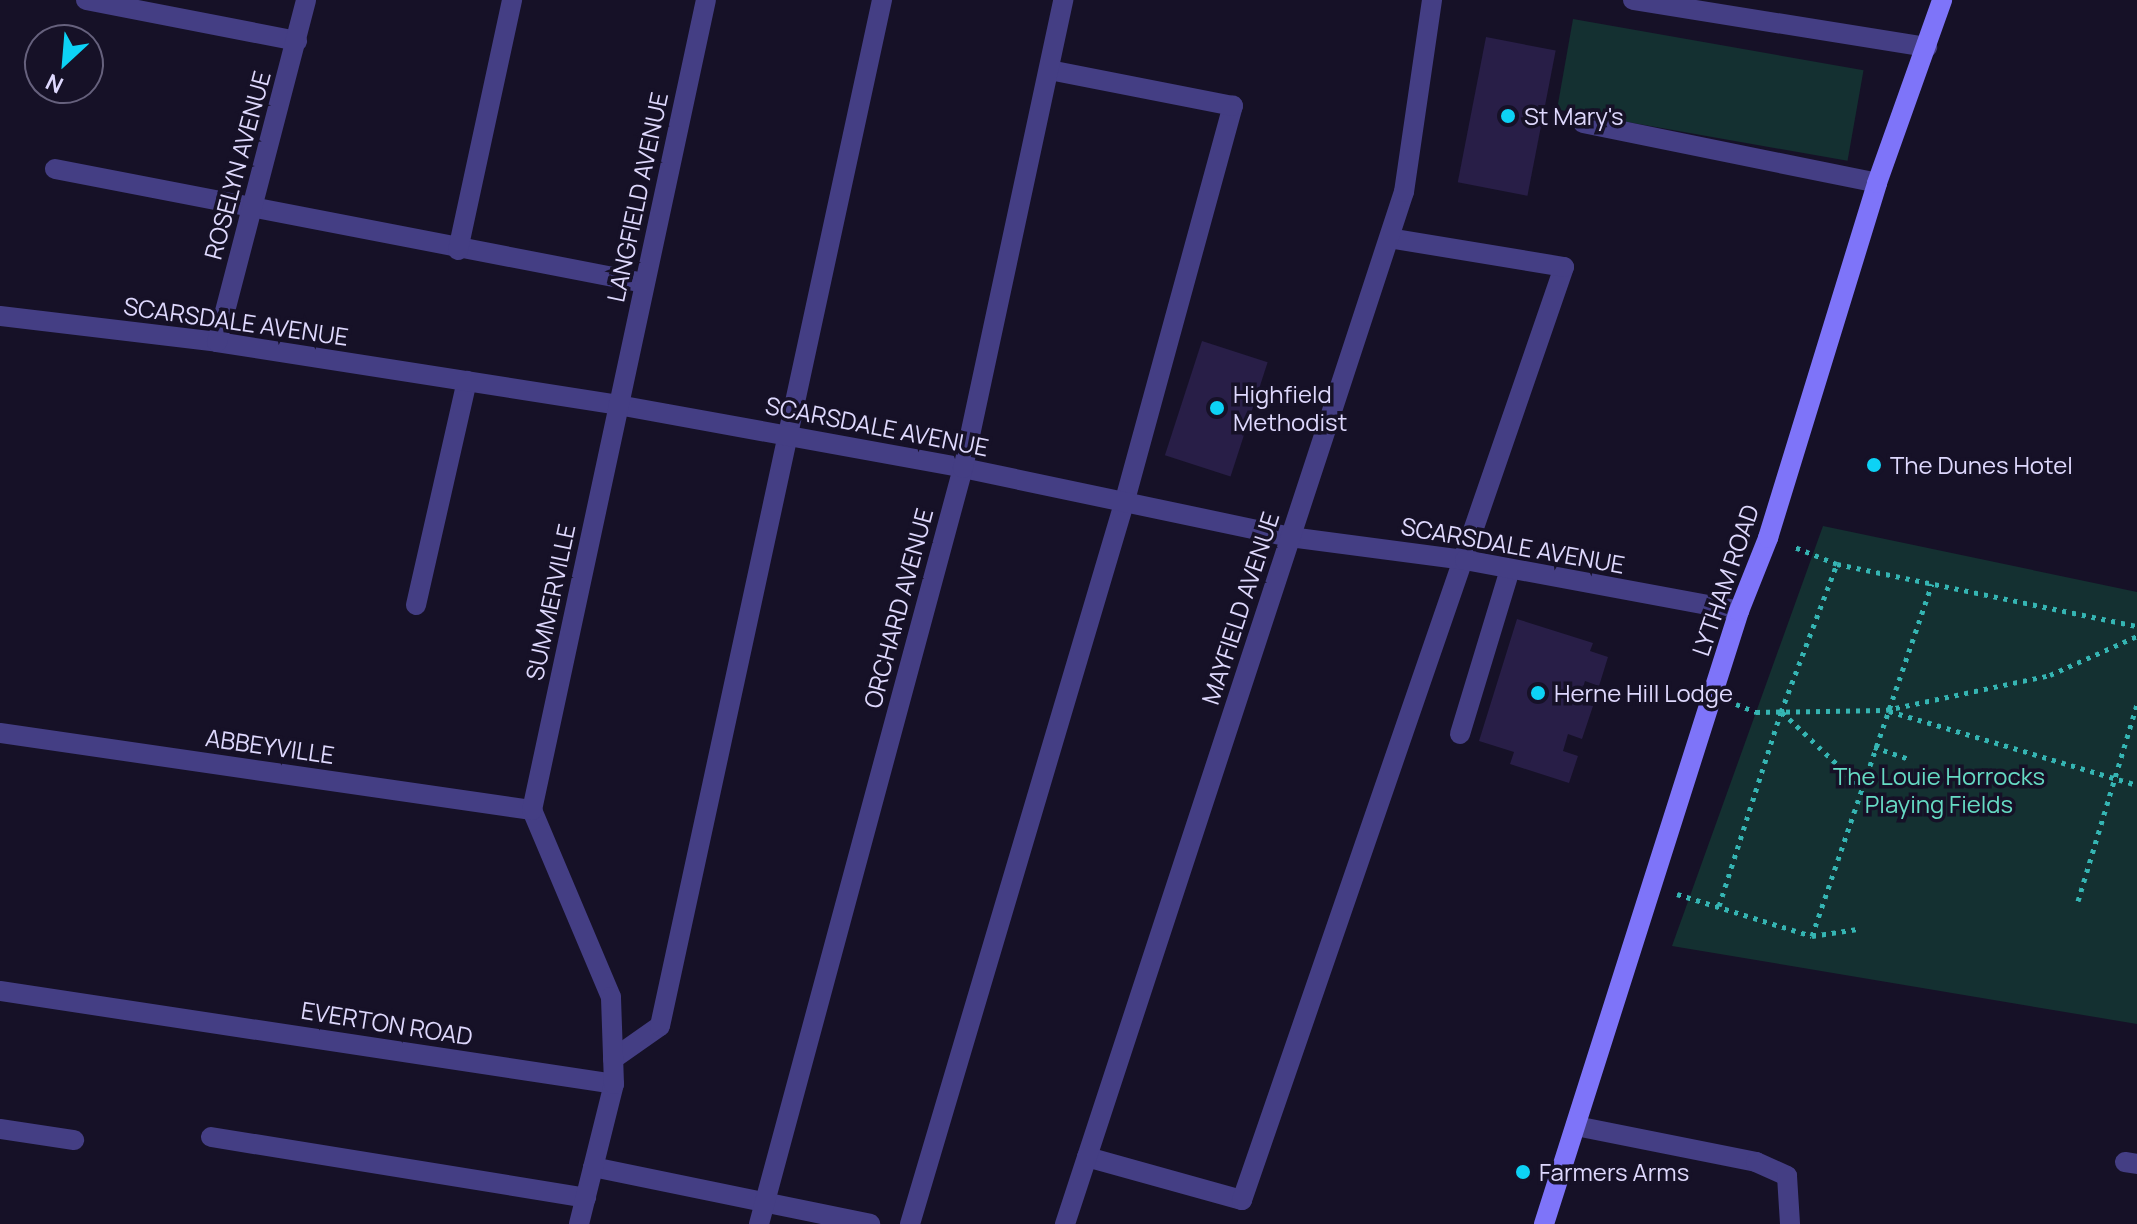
<!DOCTYPE html>
<style>
body{margin:0}
#map{position:relative;width:2137px;height:1224px;overflow:hidden;background:#161127;font-family:Manrope,sans-serif}
div>[style]{position:absolute}
[style*='--x']{left:calc(var(--x)*1px);top:calc(var(--y)*1px);width:calc(var(--w)*1px);rotate:calc(var(--a)*1deg)}
.green>*{inset:0;background:#143031;transform-origin:0 0}
.building>*{inset:0;background:#281e47;transform-origin:0 0}
.path>*{height:5px;margin-top:-2.5px;transform-origin:0;background:repeating-linear-gradient(90deg,#35b5b3 0 4px,transparent 0 10px)}
.lane>*{height:20px;margin:-10px;padding:0 10px;transform-origin:10px;border-radius:10px;background:#443e84}
.street>*{height:20px;margin:-10px;padding:0 10px;transform-origin:10px;border-radius:10px;background:#443e84}
.secondary>*{height:20px;margin:-10px;padding:0 10px;transform-origin:10px;border-radius:10px;background:#7e74f9}
.dots>*{width:22px;height:22px;translate:-50% -50%;box-sizing:border-box;border:4px solid #161127;border-radius:50%}
span{translate:-50% -50%;white-space:nowrap;text-align:center;line-height:1.15;-webkit-text-stroke:7px #161127;paint-order:stroke}
.poi-label{font-size:24px;color:#ded8fd}
.left{translate:0 -50%;text-align:left}
.street-label{font-size:24px;color:#ded8fd}
.park-label{font-size:24px;color:#66dbc4}
.north{position:absolute;left:24px;top:24px;width:80px;height:80px;box-sizing:border-box;background:#161127;border:2px solid #66617d;border-radius:50%;rotate:206deg;font-size:22px;font-weight:700;line-height:32px;text-align:center;color:#ded8fd}
.north::after{content:'';display:block;margin:auto;width:28px;height:36px;background:#0dd2f5;clip-path:polygon(50% 0,100% 100%,50% 72%,0 100%)}
</style>
<div id="map">
<div class="green">
<div style="left:1573px;top:19px;width:295px;height:92px;rotate:10deg"></div>
<div style="clip-path:polygon(1823px 526px,2137px 592px,2137px 1024px,1672px 946px)"></div>
</div>
<div class="building">
<div style="left:1486px;top:37px;width:71px;height:148px;rotate:11deg"></div>
<div style="left:1202px;top:341px;width:69px;height:120px;rotate:18deg"></div>
<div style="clip-path:polygon(1517px 619px,1593px 643px,1590px 651px,1608px 657px,1599px 686px,1585px 681px,1579px 701px,1593px 706px,1582px 739px,1568px 734px,1563px 751px,1578px 756px,1569px 783px,1510px 764px,1514px 752px,1479px 741px)"></div>
</div>
<div class="path">
<div style="--x:1837;--y:564;--w:306;--a:11.7"></div>
<div style="--x:1736;--y:704;--w:22;--a:22"></div>
<div style="--x:1756;--y:712;--w:130;--a:-0.9"></div>
<div style="--x:1886;--y:710;--w:168;--a:-12"></div>
<div style="--x:2050;--y:675;--w:95;--a:-24.1"></div>
<div style="--x:1889;--y:711;--w:259;--a:16.6"></div>
<div style="--x:1782;--y:712;--w:109;--a:43.5"></div>
<div style="--x:1874;--y:747;--w:36;--a:19"></div>
<div style="--x:1677;--y:894;--w:141;--a:17.3"></div>
<div style="--x:1812;--y:936;--w:46;--a:-8.8"></div>
<div style="--x:2078;--y:901;--w:206;--a:-73.3"></div>
<div style="--x:1719;--y:906;--w:204;--a:-72.3"></div>
<div style="--x:1781;--y:712;--w:158;--a:-69.3"></div>
<div style="--x:1837;--y:564;--w:48;--a:-158.2"></div>
<div style="--x:1812;--y:936;--w:372;--a:-71.2"></div>
</div>
<div class="lane">
<div style="--x:55;--y:169;--w:600;--a:10.95"></div>
<div style="--x:458;--y:250;--w:256;--a:-77.8"></div>
<div style="--x:416;--y:605;--w:230;--a:-77.2"></div>
<div style="--x:1460;--y:734;--w:172;--a:-73.1"></div>
<div style="--x:532;--y:810;--w:203;--a:67.1"></div>
<div style="--x:613;--y:1059;--w:57;--a:-35.1"></div>
<div style="--x:660;--y:1026;--w:1050;--a:-77.79"></div>
<div style="--x:1576;--y:1126;--w:184;--a:11.3"></div>
<div style="--x:1756;--y:1162;--w:34;--a:24"></div>
<div style="--x:1787;--y:1176;--w:48;--a:86.4"></div>
<div style="--x:0;--y:1129;--w:75;--a:8.5"></div>
<div style="--x:211;--y:1137;--w:380;--a:9.2"></div>
<div style="--x:1087;--y:1157;--w:161;--a:15.5"></div>
<div style="--x:1242;--y:1200;--w:987;--a:-70.96"></div>
<div style="--x:1564;--y:267;--w:177;--a:-170.6"></div>
<div style="--x:2125;--y:1162;--w:12;--a:9"></div>
<div style="--x:593;--y:1167;--w:283;--a:11.6"></div>
<div style="--x:910;--y:1224;--w:755;--a:-73.46"></div>
<div style="--x:1125;--y:500;--w:409;--a:-74.7"></div>
<div style="--x:1233;--y:106;--w:187;--a:-168.9"></div>
</div>
<div class="street">
<div style="--x:86;--y:0;--w:215;--a:11"></div>
<div style="--x:1633;--y:0;--w:298;--a:9.1"></div>
<div style="--x:1583;--y:123;--w:300;--a:11.5"></div>
<div style="--x:0;--y:316;--w:219;--a:6.8"></div>
<div style="--x:217;--y:342;--w:406;--a:8.9"></div>
<div style="--x:618;--y:405;--w:351;--a:10.3"></div>
<div style="--x:963;--y:468;--w:334;--a:11.9"></div>
<div style="--x:1290;--y:537;--w:177;--a:7.5"></div>
<div style="--x:1465;--y:560;--w:279;--a:10.5"></div>
<div style="--x:217;--y:342;--w:353;--a:-75.4"></div>
<div style="--x:0;--y:733;--w:538;--a:8.24"></div>
<div style="--x:532;--y:810;--w:828;--a:-77.88"></div>
<div style="--x:0;--y:991;--w:621;--a:8.61"></div>
<div style="--x:579;--y:1224;--w:144;--a:-76"></div>
<div style="--x:614;--y:1084;--w:87;--a:-92"></div>
<div style="--x:759;--y:1224;--w:783;--a:-74.9"></div>
<div style="--x:963;--y:468;--w:479;--a:-77.9"></div>
<div style="--x:1065;--y:1224;--w:1086;--a:-71.82"></div>
<div style="--x:1404;--y:192;--w:194;--a:-81.7"></div>
</div>
<div class="secondary">
<div style="--x:1544;--y:1224;--w:643;--a:-72.35"></div>
<div style="--x:1739;--y:611;--w:79;--a:-68.3"></div>
<div style="--x:1768;--y:538;--w:371;--a:-72.9"></div>
<div style="--x:1877;--y:183;--w:194;--a:-70.4"></div>
</div>
<div class="dots">
<div style="left:1508px;top:116px;background:#0dd2f5"></div>
<div style="left:1217px;top:408px;background:#0dd2f5"></div>
<div style="left:1874px;top:465px;background:#0dd2f5"></div>
<div style="left:1538px;top:693px;background:#0dd2f5"></div>
<div style="left:1523px;top:1172px;background:#0dd2f5"></div>
</div>
<div class="poi-label">
<span class="left" style="left:1524px;top:116px">St Mary's</span>
<span class="left" style="left:1233px;top:408px">Highfield<br>Methodist</span>
<span class="left" style="left:1890px;top:465px">The Dunes Hotel</span>
<span class="left" style="left:1554px;top:693px">Herne Hill Lodge</span>
<span class="left" style="left:1539px;top:1172px">Farmers Arms</span>
</div>
<div class="street-label">
<span style="left:237px;top:165px;rotate:-75deg">ROSELYN AVENUE</span>
<span style="left:637px;top:197px;rotate:-78deg">LANGFIELD AVENUE</span>
<span style="left:236px;top:321px;rotate:8deg">SCARSDALE AVENUE</span>
<span style="left:877px;top:426px;rotate:11deg">SCARSDALE AVENUE</span>
<span style="left:1513px;top:545px;rotate:10deg">SCARSDALE AVENUE</span>
<span style="left:1725px;top:580px;rotate:-71deg">LYTHAM ROAD</span>
<span style="left:550px;top:602px;rotate:-78deg">SUMMERVILLE</span>
<span style="left:898px;top:608px;rotate:-75deg">ORCHARD AVENUE</span>
<span style="left:1240px;top:608px;rotate:-72deg">MAYFIELD AVENUE</span>
<span style="left:270px;top:746px;rotate:8deg">ABBEYVILLE</span>
<span style="left:387px;top:1023px;rotate:9deg">EVERTON ROAD</span>
</div>
<div class="park-label">
<span style="left:1939px;top:790px">The Louie Horrocks<br>Playing Fields</span>
</div>
<div class="north">N</div>
</div>
